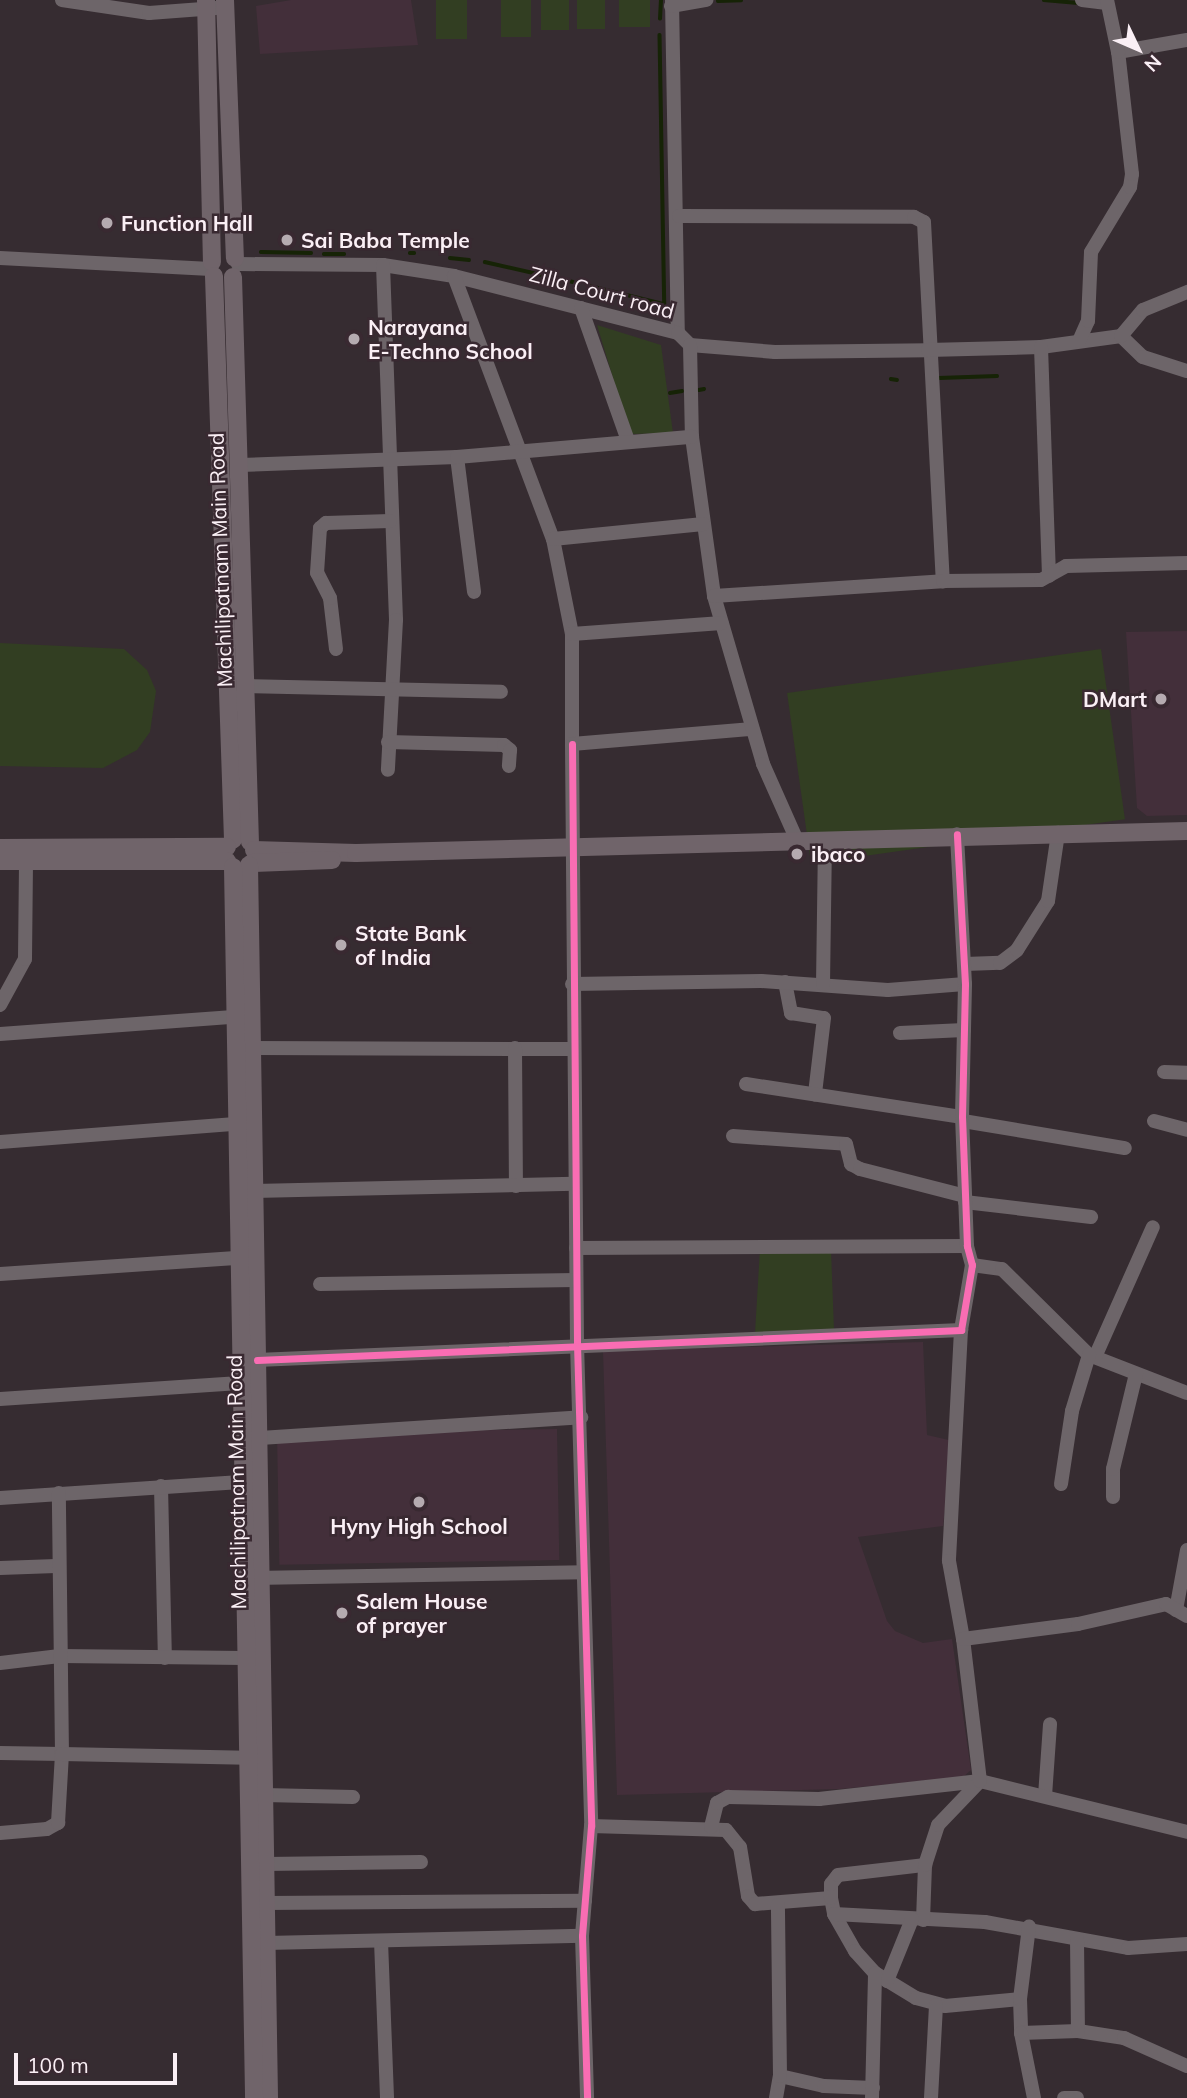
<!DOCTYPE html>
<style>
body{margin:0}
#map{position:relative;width:1187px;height:2098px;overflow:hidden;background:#362c31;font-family:Mulish,sans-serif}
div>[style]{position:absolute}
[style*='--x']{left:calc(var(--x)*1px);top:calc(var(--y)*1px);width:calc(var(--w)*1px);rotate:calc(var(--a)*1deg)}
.built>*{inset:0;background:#432f3a;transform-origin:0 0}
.green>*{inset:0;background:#323e22;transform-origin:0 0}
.stream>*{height:3.5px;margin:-1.75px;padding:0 1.75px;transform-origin:1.75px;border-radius:1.75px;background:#162306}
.minor>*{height:14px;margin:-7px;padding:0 7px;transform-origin:7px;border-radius:7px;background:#6d6569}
.major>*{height:18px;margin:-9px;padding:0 9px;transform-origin:9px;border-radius:9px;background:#70646a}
.cycleway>*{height:7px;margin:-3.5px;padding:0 3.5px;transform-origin:3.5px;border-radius:3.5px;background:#f96db3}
.dots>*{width:19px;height:19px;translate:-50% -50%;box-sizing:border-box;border:4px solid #392931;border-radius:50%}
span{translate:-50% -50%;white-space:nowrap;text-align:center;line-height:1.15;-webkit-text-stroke:5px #392931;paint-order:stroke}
.poi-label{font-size:21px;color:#faeff5;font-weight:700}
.left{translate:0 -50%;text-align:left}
.right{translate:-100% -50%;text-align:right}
.street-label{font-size:21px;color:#faeff5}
.north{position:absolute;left:1103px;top:14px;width:70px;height:70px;-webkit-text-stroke:5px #392931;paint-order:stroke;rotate:134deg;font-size:19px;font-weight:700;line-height:28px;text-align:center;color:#faeff5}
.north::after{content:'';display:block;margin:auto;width:24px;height:32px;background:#faeff5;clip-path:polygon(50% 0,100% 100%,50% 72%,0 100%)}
.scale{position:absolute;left:14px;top:2053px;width:163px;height:32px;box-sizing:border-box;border:4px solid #faeff5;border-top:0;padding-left:9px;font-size:21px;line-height:24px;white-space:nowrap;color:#faeff5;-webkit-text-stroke:5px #392931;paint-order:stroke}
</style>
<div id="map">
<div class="built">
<div style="clip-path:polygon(291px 0,411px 0,418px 45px,260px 54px,256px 6px)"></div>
<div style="clip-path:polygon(1187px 631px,1187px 815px,1147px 816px,1137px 808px,1126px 632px)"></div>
<div style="clip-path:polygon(923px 1342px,927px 1435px,953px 1441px,943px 1526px,858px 1537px,887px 1621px,895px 1631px,923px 1643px,952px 1639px,971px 1770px,963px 1777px,840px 1789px,617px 1795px,603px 1351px)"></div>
<div style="left:557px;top:1429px;width:131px;height:280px;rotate:89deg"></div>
</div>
<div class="green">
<div style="left:436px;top:0;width:31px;height:39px"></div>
<div style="left:501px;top:0;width:30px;height:37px"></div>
<div style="left:541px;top:0;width:28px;height:30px"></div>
<div style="left:577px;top:0;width:28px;height:29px"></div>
<div style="left:619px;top:0;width:31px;height:27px"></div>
<div style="clip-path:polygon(597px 325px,661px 345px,673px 433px,630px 434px)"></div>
<div style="clip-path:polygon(0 643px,124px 649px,147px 670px,156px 691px,150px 732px,137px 750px,103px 768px,0 766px)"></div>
<div style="left:1101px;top:649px;width:172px;height:317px;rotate:82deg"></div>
<div style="clip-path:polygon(760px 1249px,831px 1250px,834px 1330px,755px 1333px)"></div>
</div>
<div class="stream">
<div style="--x:1044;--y:0;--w:34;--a:5"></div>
<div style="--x:718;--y:1;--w:23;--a:-2"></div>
<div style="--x:660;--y:19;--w:19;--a:-87"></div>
<div style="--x:660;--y:35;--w:276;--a:89"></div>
<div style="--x:261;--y:252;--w:50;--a:1.1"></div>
<div style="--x:410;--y:253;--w:4;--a:0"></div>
<div style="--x:324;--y:254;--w:20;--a:0"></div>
<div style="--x:450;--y:258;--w:19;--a:6"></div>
<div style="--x:485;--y:262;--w:90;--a:12.8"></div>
<div style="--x:590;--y:286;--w:76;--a:13.7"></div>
<div style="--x:939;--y:378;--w:58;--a:-2"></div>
<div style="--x:891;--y:379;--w:6;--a:9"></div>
<div style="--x:699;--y:390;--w:5;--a:-11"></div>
<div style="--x:670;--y:393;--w:12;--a:-9"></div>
</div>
<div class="minor">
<div style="--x:62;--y:0;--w:88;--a:8.5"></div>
<div style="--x:149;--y:13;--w:67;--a:-4.3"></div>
<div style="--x:672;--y:0;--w:333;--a:89"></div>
<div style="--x:1082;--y:0;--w:25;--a:7"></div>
<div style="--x:671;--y:6;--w:36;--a:-10"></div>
<div style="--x:1118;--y:52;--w:70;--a:-9.9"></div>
<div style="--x:679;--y:216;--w:235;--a:0.2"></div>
<div style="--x:914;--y:217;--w:11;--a:27"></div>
<div style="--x:924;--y:222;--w:360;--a:87"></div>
<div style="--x:0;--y:258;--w:211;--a:3"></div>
<div style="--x:238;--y:264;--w:145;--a:0.4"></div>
<div style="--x:383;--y:265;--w:72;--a:8.8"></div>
<div style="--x:454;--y:276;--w:231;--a:14.3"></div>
<div style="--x:678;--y:333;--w:17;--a:45"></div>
<div style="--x:690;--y:345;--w:85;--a:4.7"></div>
<div style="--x:775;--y:352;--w:153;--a:-0.7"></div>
<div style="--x:928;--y:350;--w:113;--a:-1.5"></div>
<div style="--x:1041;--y:347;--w:81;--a:-7.8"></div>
<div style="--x:1121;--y:336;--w:30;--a:44"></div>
<div style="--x:1143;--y:357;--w:46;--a:17.7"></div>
<div style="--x:383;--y:265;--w:355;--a:87.9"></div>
<div style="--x:396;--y:620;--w:150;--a:93.1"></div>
<div style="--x:454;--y:276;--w:281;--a:69.4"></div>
<div style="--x:553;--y:539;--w:97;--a:78.7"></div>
<div style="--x:572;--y:634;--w:110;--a:90"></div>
<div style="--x:572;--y:744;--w:181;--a:-4.8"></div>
<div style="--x:581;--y:308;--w:141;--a:70.5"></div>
<div style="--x:1121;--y:336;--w:34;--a:-50"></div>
<div style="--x:1143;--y:310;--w:48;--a:-22.2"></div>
<div style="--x:1079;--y:341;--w:22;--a:-66"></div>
<div style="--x:1088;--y:321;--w:69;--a:-87.5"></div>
<div style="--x:1091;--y:252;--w:76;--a:-59"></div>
<div style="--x:1130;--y:187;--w:13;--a:-81"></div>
<div style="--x:1132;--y:174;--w:123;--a:-96.5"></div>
<div style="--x:1118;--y:52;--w:53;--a:-101.9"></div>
<div style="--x:690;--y:345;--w:92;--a:88.8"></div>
<div style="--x:692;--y:437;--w:161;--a:82.1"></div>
<div style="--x:714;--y:596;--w:175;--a:73.7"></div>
<div style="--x:763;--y:764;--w:81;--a:66"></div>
<div style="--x:1041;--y:347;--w:229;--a:88"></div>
<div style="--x:457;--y:457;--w:136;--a:82.8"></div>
<div style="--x:240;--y:465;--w:217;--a:-2.1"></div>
<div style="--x:457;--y:457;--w:236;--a:-4.9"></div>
<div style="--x:553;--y:539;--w:151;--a:-5.7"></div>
<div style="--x:714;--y:596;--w:229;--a:-3.7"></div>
<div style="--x:943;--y:581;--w:98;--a:-0.6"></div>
<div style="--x:1041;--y:580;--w:29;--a:-29"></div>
<div style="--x:1066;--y:566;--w:121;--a:-1.4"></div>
<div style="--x:572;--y:634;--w:150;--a:-4.2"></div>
<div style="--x:336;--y:649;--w:51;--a:-96.7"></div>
<div style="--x:330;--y:598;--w:28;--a:-117"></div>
<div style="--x:317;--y:573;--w:45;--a:-86.2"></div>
<div style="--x:320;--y:528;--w:8;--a:-40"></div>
<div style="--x:326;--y:523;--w:64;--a:-1.8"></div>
<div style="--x:246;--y:686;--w:255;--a:1.3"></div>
<div style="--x:388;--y:742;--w:116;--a:1.5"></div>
<div style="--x:504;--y:745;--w:8;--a:40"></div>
<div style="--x:510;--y:750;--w:16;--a:94"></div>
<div style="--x:572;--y:744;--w:600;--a:89.52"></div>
<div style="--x:577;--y:1344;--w:482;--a:88.3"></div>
<div style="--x:591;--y:1826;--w:110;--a:94.7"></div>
<div style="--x:582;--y:1936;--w:162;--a:88.2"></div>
<div style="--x:965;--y:964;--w:35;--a:-2"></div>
<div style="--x:1000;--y:963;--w:21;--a:-37"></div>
<div style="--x:1017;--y:950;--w:58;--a:-57.7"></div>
<div style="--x:1048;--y:901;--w:69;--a:-81.6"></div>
<div style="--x:785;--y:982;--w:32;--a:79"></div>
<div style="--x:791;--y:1013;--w:33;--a:9"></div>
<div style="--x:824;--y:1018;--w:77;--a:96.8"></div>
<div style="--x:572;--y:984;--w:189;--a:-0.9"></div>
<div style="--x:761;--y:981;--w:127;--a:4.1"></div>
<div style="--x:888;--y:990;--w:77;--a:-4.5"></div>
<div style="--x:823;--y:984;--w:141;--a:-89.2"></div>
<div style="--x:0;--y:1005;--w:52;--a:-61.5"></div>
<div style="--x:25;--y:959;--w:99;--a:-89.4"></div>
<div style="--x:900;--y:1033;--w:64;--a:-2.7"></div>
<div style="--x:0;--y:1034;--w:234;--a:-4.2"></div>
<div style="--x:254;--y:1048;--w:320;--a:0.2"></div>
<div style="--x:515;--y:1048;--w:138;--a:89.6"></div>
<div style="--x:1164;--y:1072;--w:23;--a:2"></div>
<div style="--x:746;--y:1084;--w:219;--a:8.7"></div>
<div style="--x:963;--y:1121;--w:164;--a:9.5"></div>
<div style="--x:1154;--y:1121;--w:34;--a:15"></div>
<div style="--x:733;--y:1136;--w:113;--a:4"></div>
<div style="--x:846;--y:1144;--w:21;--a:76"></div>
<div style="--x:851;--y:1164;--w:10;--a:29"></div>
<div style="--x:860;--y:1169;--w:108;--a:14.4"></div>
<div style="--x:0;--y:1142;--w:236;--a:-4.4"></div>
<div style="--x:254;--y:1191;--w:320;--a:-1.3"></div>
<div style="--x:965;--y:1202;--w:127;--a:6.8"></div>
<div style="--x:576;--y:1248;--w:391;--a:-0.3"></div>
<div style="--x:972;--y:1265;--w:30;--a:8"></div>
<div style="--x:1002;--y:1269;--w:122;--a:44.7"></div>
<div style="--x:1089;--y:1355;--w:105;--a:21.2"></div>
<div style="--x:0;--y:1274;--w:251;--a:-3.9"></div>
<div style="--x:320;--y:1284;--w:256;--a:-0.9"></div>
<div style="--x:961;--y:1330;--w:231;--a:93"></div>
<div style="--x:949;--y:1561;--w:79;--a:79.8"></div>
<div style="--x:1095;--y:1357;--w:142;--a:-66"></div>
<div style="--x:257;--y:1360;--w:705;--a:-2.44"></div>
<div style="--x:961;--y:1330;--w:66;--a:-80.4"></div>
<div style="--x:972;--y:1265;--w:20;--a:-105"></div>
<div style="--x:967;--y:1246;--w:129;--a:-92.2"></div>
<div style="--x:962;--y:1117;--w:133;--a:-88.7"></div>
<div style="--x:965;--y:984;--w:150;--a:-93.1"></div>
<div style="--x:0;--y:1399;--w:240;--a:-3.8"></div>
<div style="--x:260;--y:1438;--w:322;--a:-3.7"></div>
<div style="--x:1061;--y:1484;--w:74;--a:-81.4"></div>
<div style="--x:1072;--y:1411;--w:59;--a:-73.1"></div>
<div style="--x:161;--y:1486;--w:172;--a:88.7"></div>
<div style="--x:1113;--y:1497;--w:28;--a:-90"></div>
<div style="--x:1113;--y:1469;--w:98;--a:-76.4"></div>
<div style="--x:0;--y:1498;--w:241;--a:-3.8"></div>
<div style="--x:0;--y:1568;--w:56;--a:-2"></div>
<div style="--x:251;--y:1578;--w:332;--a:-1"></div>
<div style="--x:1176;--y:1610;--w:61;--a:-79.6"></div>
<div style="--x:0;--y:1663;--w:60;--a:-6.7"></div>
<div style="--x:60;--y:1656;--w:184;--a:0.6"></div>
<div style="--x:0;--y:1753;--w:62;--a:0.9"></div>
<div style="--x:62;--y:1754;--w:261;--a:-90.7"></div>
<div style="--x:264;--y:1795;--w:89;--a:1.3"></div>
<div style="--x:1045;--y:1796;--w:72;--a:-86"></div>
<div style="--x:591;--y:1826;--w:135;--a:1.7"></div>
<div style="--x:726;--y:1830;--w:22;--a:51"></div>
<div style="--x:740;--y:1847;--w:50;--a:80.7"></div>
<div style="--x:748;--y:1896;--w:11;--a:49"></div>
<div style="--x:755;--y:1904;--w:76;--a:-4.5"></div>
<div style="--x:831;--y:1898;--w:16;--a:79"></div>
<div style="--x:834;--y:1914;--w:43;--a:60.4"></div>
<div style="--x:855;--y:1951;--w:30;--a:48"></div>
<div style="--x:875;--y:1973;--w:48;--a:31.4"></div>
<div style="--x:916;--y:1998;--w:30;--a:15"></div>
<div style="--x:945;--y:2006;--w:75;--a:-5.3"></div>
<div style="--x:1020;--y:1999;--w:34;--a:88"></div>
<div style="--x:1021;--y:2033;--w:57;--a:-2"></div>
<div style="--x:1078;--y:2031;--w:47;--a:8.7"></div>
<div style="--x:1124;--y:2038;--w:69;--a:24"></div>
<div style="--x:711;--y:1827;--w:25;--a:-76"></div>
<div style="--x:717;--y:1803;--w:13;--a:-29"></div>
<div style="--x:728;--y:1797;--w:91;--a:1.3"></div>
<div style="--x:819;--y:1799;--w:162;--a:-6.4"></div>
<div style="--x:980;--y:1781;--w:213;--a:13.8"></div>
<div style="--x:0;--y:1833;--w:47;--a:-4.9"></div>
<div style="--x:47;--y:1829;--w:13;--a:-29"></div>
<div style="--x:58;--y:1823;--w:69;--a:-86.7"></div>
<div style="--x:62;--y:1754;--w:184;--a:1.2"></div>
<div style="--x:265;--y:1864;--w:156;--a:-0.7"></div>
<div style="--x:831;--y:1898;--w:14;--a:-90"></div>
<div style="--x:831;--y:1884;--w:11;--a:-52"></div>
<div style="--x:838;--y:1875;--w:88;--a:-6.6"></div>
<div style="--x:266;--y:1903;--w:319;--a:-0.4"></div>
<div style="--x:834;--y:1914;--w:151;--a:3"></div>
<div style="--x:985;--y:1922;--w:145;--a:10.3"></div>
<div style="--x:1128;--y:1948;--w:59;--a:-3.9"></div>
<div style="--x:923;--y:1920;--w:55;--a:-87.9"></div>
<div style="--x:925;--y:1865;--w:42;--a:-72"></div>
<div style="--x:938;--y:1825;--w:61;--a:-46.3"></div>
<div style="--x:980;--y:1781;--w:143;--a:-96.8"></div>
<div style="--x:963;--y:1639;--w:116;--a:-7.4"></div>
<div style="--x:1078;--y:1624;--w:90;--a:-12.8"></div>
<div style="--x:1166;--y:1604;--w:24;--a:30"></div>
<div style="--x:1077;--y:1939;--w:92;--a:89.4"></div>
<div style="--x:381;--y:1941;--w:157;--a:87.8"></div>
<div style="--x:266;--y:1943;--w:316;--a:-1.3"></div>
<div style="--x:887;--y:1981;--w:67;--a:-68"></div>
<div style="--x:1020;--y:1999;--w:73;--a:-82.9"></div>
<div style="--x:1021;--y:2033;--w:66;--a:78.7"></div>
<div style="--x:780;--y:2076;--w:45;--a:12.8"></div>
<div style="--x:824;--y:2086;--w:49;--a:2.3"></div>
<div style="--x:776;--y:2098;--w:22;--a:-80"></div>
<div style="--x:780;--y:2076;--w:171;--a:-90.7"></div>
<div style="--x:872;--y:2098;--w:125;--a:-88.6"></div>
<div style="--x:931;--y:2098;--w:93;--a:-86.9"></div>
<div style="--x:1064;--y:2098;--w:13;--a:0"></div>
</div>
<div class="major">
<div style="--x:206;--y:0;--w:262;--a:88.7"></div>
<div style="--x:225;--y:0;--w:258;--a:87.8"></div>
<div style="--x:214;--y:276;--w:564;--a:88.07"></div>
<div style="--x:233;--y:277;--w:565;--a:88.28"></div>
<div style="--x:0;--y:848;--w:227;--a:-0.3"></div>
<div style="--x:254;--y:850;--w:102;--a:1.7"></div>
<div style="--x:356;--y:853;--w:831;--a:-1.52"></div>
<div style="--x:0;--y:861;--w:227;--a:0"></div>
<div style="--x:252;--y:863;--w:80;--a:-2.1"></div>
<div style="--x:249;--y:865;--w:1233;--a:89.07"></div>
<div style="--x:233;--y:867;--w:1231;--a:89.02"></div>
</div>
<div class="cycleway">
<div style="--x:572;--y:744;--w:600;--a:89.52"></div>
<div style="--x:577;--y:1344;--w:482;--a:88.3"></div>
<div style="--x:591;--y:1826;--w:110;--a:94.7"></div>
<div style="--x:582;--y:1936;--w:162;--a:88.2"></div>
<div style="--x:257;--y:1360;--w:705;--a:-2.44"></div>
<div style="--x:961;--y:1330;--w:66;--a:-80.4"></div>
<div style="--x:972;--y:1265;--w:20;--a:-105"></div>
<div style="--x:967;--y:1246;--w:129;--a:-92.2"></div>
<div style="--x:962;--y:1117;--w:133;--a:-88.7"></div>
<div style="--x:965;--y:984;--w:150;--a:-93.1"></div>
</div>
<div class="dots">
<div style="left:107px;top:223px;background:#b5abb0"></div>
<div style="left:287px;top:240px;background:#b5abb0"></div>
<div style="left:354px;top:339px;background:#b5abb0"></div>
<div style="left:1161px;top:699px;background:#b5abb0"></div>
<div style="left:797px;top:854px;background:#b5abb0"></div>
<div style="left:341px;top:945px;background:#b5abb0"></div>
<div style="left:419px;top:1502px;background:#b5abb0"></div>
<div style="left:342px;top:1613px;background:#b5abb0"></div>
</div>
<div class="poi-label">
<span class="left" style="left:121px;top:223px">Function Hall</span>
<span class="left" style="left:301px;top:240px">Sai Baba Temple</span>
<span class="left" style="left:368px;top:339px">Narayana<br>E-Techno School</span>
<span class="right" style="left:1147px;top:699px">DMart</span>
<span class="left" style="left:811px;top:854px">ibaco</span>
<span class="left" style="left:355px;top:945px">State Bank<br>of India</span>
<span style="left:419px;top:1526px">Hyny High School</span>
<span class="left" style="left:356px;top:1613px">Salem House<br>of prayer</span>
</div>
<div class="street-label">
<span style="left:602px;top:292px;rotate:15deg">Zilla Court road</span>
<span style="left:220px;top:560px;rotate:-92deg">Machilipatnam Main Road</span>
<span style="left:236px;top:1482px;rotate:-91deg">Machilipatnam Main Road</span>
</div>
<div class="north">N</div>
<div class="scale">100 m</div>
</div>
